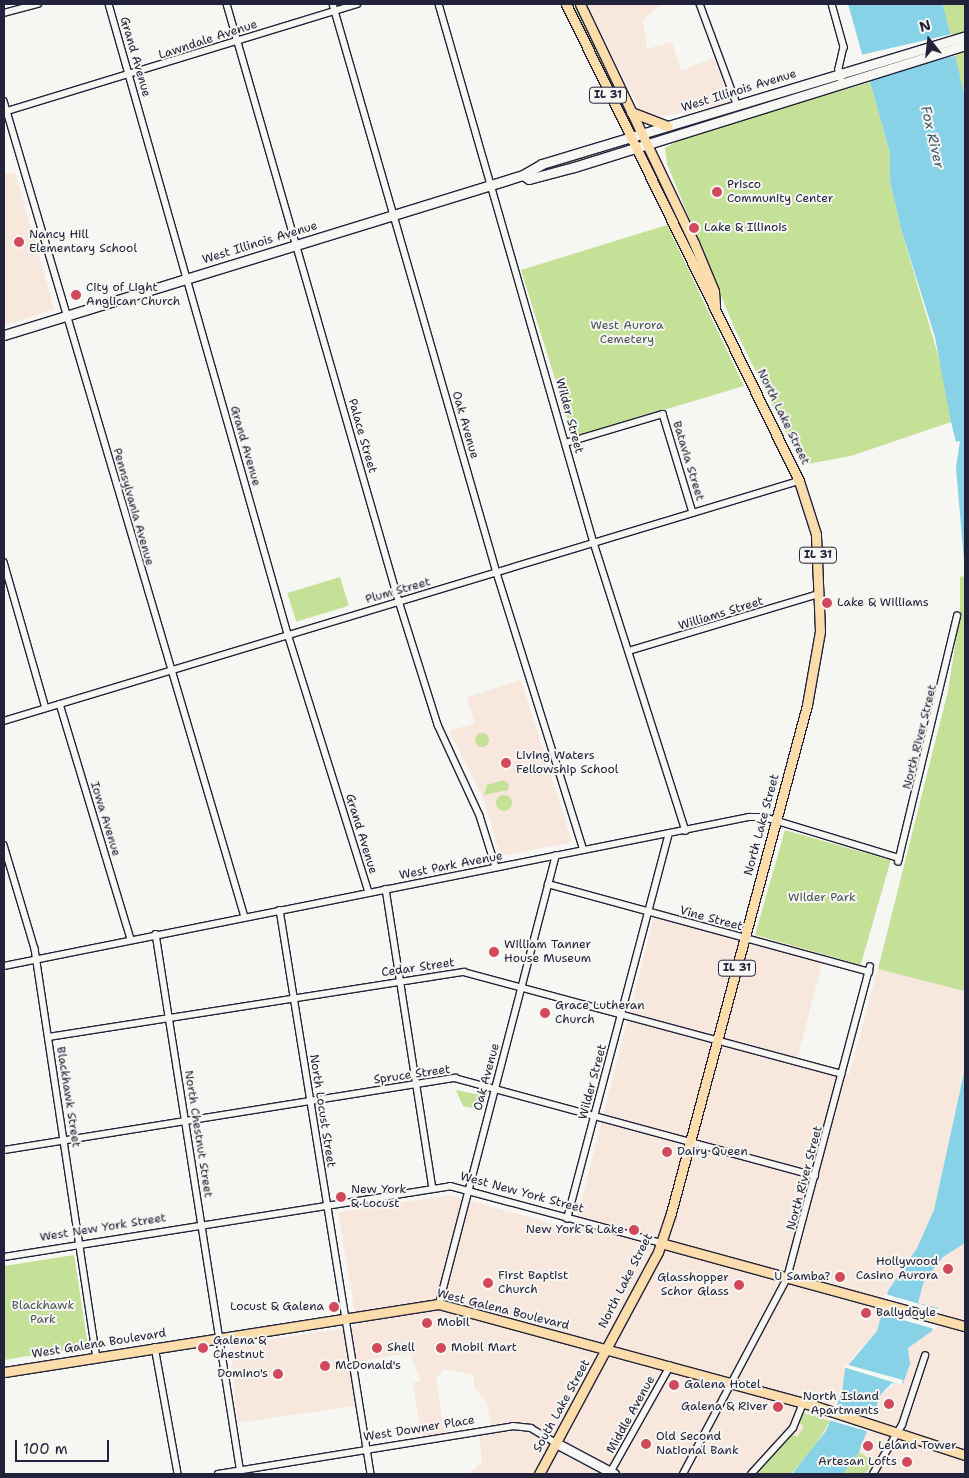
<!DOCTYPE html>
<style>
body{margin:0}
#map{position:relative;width:969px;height:1478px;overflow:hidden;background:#f6f6f2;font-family:"Shantell Sans",sans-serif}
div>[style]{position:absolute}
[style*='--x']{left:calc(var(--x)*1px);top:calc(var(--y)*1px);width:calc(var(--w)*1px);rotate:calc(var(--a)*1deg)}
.built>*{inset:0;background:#f7e7dd}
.green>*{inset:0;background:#c5e198;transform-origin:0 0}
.round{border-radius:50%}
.water>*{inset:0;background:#87d2e7}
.pier>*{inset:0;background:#f6f6f2;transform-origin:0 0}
.roads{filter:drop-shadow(1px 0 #22223b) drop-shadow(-1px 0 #22223b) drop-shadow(0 1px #22223b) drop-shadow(0 -1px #22223b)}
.street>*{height:5.5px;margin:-2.75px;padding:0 2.75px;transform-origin:2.75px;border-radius:2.75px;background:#f6f6f2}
.secondary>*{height:9px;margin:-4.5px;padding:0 4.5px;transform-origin:4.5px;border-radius:4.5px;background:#f6f6f2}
.primary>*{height:9px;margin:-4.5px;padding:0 4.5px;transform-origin:4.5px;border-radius:4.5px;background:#faddab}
.dots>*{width:14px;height:14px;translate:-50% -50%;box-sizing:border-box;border:2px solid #f6f6f2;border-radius:50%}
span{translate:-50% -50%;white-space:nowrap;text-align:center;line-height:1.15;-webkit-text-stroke:4px #f6f6f2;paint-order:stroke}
.shield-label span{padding:1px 4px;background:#f6f6f2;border:1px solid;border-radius:4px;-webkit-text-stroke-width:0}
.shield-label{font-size:11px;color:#22223b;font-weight:700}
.street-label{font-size:12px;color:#22223b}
.poi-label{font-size:12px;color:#22223b}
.left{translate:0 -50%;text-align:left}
.right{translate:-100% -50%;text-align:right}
.park-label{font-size:12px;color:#4b5252}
.water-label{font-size:14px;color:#40576f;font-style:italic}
.frame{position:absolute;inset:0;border:5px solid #22223b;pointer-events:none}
.north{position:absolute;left:904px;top:15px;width:50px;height:50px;-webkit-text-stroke:4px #f6f6f2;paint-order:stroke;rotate:344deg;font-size:14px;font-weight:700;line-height:20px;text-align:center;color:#22223b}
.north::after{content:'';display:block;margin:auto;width:18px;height:22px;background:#22223b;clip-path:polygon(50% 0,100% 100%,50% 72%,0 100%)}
.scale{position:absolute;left:15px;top:1440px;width:94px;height:22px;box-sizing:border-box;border:2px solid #22223b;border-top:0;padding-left:6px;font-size:15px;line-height:18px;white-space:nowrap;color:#22223b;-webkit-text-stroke:4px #f6f6f2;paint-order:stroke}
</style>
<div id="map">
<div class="built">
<div style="clip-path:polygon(587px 4px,662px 4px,643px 20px,647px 49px,672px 42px,681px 71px,714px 57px,730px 103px,654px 118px,639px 109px)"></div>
<div style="clip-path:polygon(15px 172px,54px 309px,4px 325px,4px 175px)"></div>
<div style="clip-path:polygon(521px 680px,572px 842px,501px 856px,482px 796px,449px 731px,475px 723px,467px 697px)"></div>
<div style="clip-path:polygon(656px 908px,864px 965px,824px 955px,797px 1060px,849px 1075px,878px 969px,964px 991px,965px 1068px,934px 1210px,917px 1248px,888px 1291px,877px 1331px,852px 1358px,826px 1431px,791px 1474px,468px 1474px,482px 1462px,479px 1430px,492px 1428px,486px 1401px,474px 1387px,474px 1375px,444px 1369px,436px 1379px,445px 1436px,422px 1440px,413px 1383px,421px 1381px,410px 1353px,353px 1363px,360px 1405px,237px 1423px,231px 1346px,357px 1326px,338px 1212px,450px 1195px,574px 1230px)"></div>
<div style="clip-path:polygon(965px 1243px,965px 1474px,843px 1474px,858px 1452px,881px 1394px,898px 1382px,908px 1348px,929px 1332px,917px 1303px,927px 1275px,955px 1246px)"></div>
</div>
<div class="green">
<div style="clip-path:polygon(570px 4px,580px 12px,632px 123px,605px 69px)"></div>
<div style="clip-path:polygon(943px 4px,965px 4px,965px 98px,949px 34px)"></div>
<div style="clip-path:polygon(870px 82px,890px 153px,890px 181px,901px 229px,946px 382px,951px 422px,851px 456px,802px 465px,734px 327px,667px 164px,665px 148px,685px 137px)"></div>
<div style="clip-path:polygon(617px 145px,579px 161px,526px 174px)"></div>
<div style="clip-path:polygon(667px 225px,744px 386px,573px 437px,521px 270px)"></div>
<div style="clip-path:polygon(965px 576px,965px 973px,964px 991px,878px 969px,948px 691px,960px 614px,960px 577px)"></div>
<div style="left:340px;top:577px;width:30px;height:55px;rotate:73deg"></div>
<div class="round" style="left:475px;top:733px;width:14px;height:14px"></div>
<div style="clip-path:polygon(503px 780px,509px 784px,508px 790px,484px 795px,487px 785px)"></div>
<div class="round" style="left:496px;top:795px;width:16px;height:16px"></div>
<div style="left:785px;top:830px;width:110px;height:109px;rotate:16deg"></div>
<div style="clip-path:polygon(456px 1090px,480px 1095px,477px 1109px,463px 1106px)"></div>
<div style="clip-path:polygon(74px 1255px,88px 1346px,4px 1360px,4px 1266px)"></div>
<div style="clip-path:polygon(803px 1413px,830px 1421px,813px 1449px,791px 1474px,755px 1474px,793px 1434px,797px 1437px,804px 1426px,799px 1423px)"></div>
<div style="clip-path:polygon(859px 1452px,873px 1461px,865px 1474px,843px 1474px)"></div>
</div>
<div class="water">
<div style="clip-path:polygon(848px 4px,943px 4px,965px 98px,965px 572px,956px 468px,960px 441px,956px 442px,951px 422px,935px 337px,901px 229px,890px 181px,890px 153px)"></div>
<div style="clip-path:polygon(965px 1068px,965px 1243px,943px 1257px,924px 1281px,918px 1303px,938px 1308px,932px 1331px,908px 1348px,910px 1364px,903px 1384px,892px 1383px,881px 1394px,859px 1452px,843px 1474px,792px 1474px,826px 1431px,842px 1392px,845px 1369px,877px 1331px,888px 1291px,917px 1248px,934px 1210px)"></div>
</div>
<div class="pier">
<div style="left:952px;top:34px;width:22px;height:95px;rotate:77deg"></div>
<div style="left:885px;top:1294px;width:58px;height:20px;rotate:16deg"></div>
<div style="clip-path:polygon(845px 1364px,903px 1380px,902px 1385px,843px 1367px)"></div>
<div style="left:834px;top:1404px;width:43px;height:17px;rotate:16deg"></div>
</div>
<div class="roads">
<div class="street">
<div style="--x:109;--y:4;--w:655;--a:74.14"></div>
<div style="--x:288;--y:634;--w:270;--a:72.6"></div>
<div style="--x:227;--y:4;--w:621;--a:73.93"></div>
<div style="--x:399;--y:601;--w:130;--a:72.5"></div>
<div style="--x:438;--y:725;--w:100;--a:65.2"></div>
<div style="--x:480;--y:816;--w:53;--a:72.6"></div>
<div style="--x:333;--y:4;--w:592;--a:73.92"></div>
<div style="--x:497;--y:573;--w:290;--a:72.6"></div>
<div style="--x:439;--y:4;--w:561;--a:73.96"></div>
<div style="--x:594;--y:543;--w:302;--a:72.3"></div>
<div style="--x:700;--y:4;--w:107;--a:69.7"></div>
<div style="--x:832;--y:4;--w:45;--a:74.4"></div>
<div style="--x:844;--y:47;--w:23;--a:103"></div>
<div style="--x:839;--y:69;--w:13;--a:77"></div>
<div style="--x:4;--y:13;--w:35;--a:-15"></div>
<div style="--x:4;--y:101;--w:851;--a:73.55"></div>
<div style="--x:7;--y:111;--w:366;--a:-17"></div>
<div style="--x:566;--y:443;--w:101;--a:-16.6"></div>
<div style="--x:663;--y:414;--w:103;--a:73.1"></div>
<div style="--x:4;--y:562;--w:152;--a:74"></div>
<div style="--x:629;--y:651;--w:198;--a:-16.7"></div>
<div style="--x:60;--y:704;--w:245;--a:73.2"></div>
<div style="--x:4;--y:721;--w:830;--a:-16.8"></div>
<div style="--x:4;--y:845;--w:109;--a:73.4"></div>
<div style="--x:35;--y:949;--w:413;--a:81.4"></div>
<div style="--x:898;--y:862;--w:253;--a:-76.5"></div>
<div style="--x:548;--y:884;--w:333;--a:15.3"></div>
<div style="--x:386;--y:889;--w:303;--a:81.1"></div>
<div style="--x:280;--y:910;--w:571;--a:80.83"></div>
<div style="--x:156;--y:934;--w:547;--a:81.05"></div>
<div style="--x:4;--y:966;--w:760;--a:-11.31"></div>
<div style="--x:749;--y:817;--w:15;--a:0"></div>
<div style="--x:764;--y:817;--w:141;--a:16.9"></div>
<div style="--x:48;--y:1037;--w:421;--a:-8.9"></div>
<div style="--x:464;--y:972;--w:391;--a:15.1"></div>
<div style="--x:4;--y:1150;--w:457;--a:-9.1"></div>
<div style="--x:455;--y:1078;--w:373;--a:15.2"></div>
<div style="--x:567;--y:1219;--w:398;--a:-75.2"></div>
<div style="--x:4;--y:1257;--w:452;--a:-9"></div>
<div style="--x:450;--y:1186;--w:219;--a:15.1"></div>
<div style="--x:439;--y:1304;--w:463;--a:-75.4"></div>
<div style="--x:155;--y:1347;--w:129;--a:79.7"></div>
<div style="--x:610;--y:1473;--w:123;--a:-60.7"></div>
<div style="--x:218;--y:1474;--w:299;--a:-9.2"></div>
<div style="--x:513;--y:1426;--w:18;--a:6"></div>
<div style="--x:531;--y:1428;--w:29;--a:31"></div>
<div style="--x:683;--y:1474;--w:222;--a:-62"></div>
<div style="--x:787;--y:1278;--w:322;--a:-75.1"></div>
<div style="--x:751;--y:1474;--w:62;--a:-47.6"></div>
<div style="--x:793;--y:1428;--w:27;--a:-68"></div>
<div style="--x:873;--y:1474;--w:57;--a:-59.4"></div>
<div style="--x:902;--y:1425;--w:73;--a:-71.6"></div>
</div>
<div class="secondary">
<div style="--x:523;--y:175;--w:7;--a:34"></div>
<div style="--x:529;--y:179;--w:47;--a:-14.9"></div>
<div style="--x:574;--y:167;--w:410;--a:-17.3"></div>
<div style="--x:4;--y:335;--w:543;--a:-17.13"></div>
<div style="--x:523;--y:175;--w:22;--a:-30"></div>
<div style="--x:542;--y:164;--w:442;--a:-16.8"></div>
<div style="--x:556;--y:1443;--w:66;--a:28.1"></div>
</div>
<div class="primary">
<div style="--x:580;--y:4;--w:265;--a:64.5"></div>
<div style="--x:694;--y:243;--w:52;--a:67.4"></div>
<div style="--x:714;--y:291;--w:15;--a:86"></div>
<div style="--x:631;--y:112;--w:39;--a:21"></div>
<div style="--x:661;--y:1243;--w:315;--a:15.3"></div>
<div style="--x:4;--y:1372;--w:440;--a:-8.9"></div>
<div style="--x:439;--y:1304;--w:390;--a:15.2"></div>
<div style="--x:815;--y:1406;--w:158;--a:18.1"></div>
<div style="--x:539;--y:1474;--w:252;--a:-61.8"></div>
<div style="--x:658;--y:1252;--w:41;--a:-71.6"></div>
<div style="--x:671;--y:1213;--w:526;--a:-75.01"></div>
<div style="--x:807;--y:705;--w:75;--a:-80"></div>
<div style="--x:820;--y:631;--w:97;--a:-92.4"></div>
<div style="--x:816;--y:534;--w:56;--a:-107.8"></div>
<div style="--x:799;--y:481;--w:531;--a:-116.03"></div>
</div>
</div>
<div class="dots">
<div style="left:717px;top:192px;background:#d1495b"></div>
<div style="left:694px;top:228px;background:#d1495b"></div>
<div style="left:19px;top:242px;background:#d1495b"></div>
<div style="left:76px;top:295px;background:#d1495b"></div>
<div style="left:827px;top:603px;background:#d1495b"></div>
<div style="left:506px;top:763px;background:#d1495b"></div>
<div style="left:494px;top:952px;background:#d1495b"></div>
<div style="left:545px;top:1013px;background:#d1495b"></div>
<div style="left:667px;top:1152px;background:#d1495b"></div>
<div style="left:341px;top:1197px;background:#d1495b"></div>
<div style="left:634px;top:1230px;background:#d1495b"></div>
<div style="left:948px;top:1269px;background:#d1495b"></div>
<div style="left:840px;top:1277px;background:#d1495b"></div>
<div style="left:488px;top:1283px;background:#d1495b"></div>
<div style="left:739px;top:1285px;background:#d1495b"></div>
<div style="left:334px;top:1307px;background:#d1495b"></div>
<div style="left:866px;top:1313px;background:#d1495b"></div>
<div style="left:427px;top:1323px;background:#d1495b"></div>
<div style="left:203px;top:1348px;background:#d1495b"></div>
<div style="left:377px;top:1348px;background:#d1495b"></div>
<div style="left:441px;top:1348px;background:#d1495b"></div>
<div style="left:325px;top:1366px;background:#d1495b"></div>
<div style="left:278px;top:1374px;background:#d1495b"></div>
<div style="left:674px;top:1385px;background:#d1495b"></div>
<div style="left:889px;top:1404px;background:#d1495b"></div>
<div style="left:778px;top:1407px;background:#d1495b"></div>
<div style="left:646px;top:1444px;background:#d1495b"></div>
<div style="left:868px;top:1446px;background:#d1495b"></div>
<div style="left:907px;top:1462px;background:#d1495b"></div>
</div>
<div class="shield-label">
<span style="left:608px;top:95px">IL 31</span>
<span style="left:818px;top:555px">IL 31</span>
<span style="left:737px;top:968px">IL 31</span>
</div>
<div class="street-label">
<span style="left:208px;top:40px;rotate:-18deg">Lawndale Avenue</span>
<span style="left:135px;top:57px;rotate:74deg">Grand Avenue</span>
<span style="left:739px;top:91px;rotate:-17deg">West Illinois Avenue</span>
<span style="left:260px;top:243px;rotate:-17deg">West Illinois Avenue</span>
<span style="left:569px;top:416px;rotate:75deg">Wilder Street</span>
<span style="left:783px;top:417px;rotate:64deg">North Lake Street</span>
<span style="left:465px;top:425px;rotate:74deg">Oak Avenue</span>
<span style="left:362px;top:436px;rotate:74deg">Palace Street</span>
<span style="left:245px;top:446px;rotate:74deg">Grand Avenue</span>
<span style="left:688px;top:461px;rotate:73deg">Batavia Street</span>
<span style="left:133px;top:507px;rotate:74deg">Pennsylvania Avenue</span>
<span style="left:398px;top:591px;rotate:-16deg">Plum Street</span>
<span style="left:721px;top:614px;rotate:-17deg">Williams Street</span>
<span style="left:920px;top:737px;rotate:-76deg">North River Street</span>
<span style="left:105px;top:819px;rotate:73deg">Iowa Avenue</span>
<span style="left:762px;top:825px;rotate:-75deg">North Lake Street</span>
<span style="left:361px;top:834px;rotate:73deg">Grand Avenue</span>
<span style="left:451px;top:866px;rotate:-11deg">West Park Avenue</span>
<span style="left:711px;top:919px;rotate:15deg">Vine Street</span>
<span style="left:418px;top:968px;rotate:-8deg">Cedar Street</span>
<span style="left:412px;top:1075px;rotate:-8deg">Spruce Street</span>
<span style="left:487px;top:1077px;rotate:-75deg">Oak Avenue</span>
<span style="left:593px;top:1082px;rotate:-75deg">Wilder Street</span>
<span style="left:68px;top:1097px;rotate:81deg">Blackhawk Street</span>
<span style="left:322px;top:1111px;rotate:81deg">North Locust Street</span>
<span style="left:198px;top:1134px;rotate:81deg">North Chestnut Street</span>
<span style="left:805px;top:1178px;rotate:-75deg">North River Street</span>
<span style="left:522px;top:1193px;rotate:15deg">West New York Street</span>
<span style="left:103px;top:1228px;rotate:-9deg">West New York Street</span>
<span style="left:626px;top:1281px;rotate:-63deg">North Lake Street</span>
<span style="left:503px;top:1310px;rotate:14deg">West Galena Boulevard</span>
<span style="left:99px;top:1344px;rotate:-9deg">West Galena Boulevard</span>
<span style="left:562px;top:1406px;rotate:-61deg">South Lake Street</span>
<span style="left:631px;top:1415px;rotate:-61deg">Middle Avenue</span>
<span style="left:419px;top:1429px;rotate:-9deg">West Downer Place</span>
</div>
<div class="poi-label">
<span class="left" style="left:727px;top:192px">Prisco<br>Community Center</span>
<span class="left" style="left:704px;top:228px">Lake &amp; Illinois</span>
<span class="left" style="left:29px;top:242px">Nancy Hill<br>Elementary School</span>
<span class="left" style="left:86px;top:295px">City of Light<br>Anglican Church</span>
<span class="left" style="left:837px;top:603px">Lake &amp; Williams</span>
<span class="left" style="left:516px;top:763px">Living Waters<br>Fellowship School</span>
<span class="left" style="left:504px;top:952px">William Tanner<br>House Museum</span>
<span class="left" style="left:555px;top:1013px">Grace Lutheran<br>Church</span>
<span class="left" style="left:677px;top:1152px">Dairy Queen</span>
<span class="left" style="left:351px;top:1197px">New York<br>&amp; Locust</span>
<span class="right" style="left:624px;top:1230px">New York &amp; Lake</span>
<span class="right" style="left:938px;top:1269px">Hollywood<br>Casino Aurora</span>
<span class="left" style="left:498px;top:1283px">First Baptist<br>Church</span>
<span class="right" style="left:830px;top:1277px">U Samba?</span>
<span class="right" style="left:729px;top:1285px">Glasshopper<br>Schor Glass</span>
<span class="right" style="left:324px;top:1307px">Locust &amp; Galena</span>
<span class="left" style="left:876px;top:1313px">Ballydoyle</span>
<span class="left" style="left:437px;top:1323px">Mobil</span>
<span class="left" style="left:213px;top:1348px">Galena &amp;<br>Chestnut</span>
<span class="left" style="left:387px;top:1348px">Shell</span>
<span class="left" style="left:451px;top:1348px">Mobil Mart</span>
<span class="left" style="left:335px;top:1366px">McDonald's</span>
<span class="right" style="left:268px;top:1374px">Domino's</span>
<span class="left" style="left:684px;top:1385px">Galena Hotel</span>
<span class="right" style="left:879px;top:1404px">North Island<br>Apartments</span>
<span class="right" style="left:768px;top:1407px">Galena &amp; River</span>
<span class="left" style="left:656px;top:1444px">Old Second<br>National Bank</span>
<span class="left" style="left:878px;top:1446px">Leland Tower</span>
<span class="right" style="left:897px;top:1462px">Artesan Lofts</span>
</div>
<div class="park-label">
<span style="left:627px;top:333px">West Aurora<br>Cemetery</span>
<span style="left:822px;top:898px">Wilder Park</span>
<span style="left:43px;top:1313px">Blackhawk<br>Park</span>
</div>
<div class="water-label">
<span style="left:933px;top:137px;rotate:77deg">Fox River</span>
</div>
<div class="frame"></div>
<div class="north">N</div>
<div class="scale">100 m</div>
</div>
